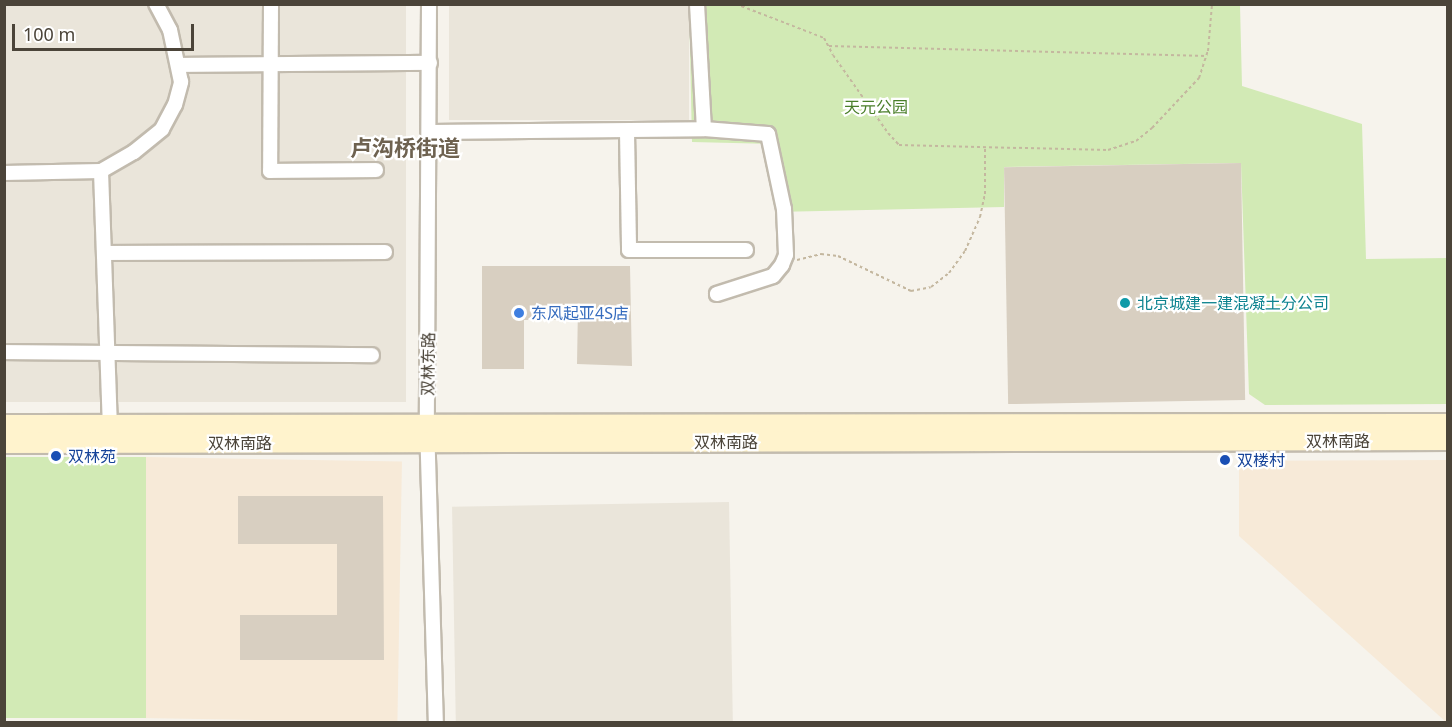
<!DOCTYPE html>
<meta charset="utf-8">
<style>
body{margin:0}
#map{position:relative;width:1452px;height:727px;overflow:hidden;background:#f6f3ec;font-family:"Noto Sans","Noto Sans SC",sans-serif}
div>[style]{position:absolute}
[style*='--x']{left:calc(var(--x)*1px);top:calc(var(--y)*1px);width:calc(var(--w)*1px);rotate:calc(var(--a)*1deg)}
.residential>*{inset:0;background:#eae5da;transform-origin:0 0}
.commercial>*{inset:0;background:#f7ead8;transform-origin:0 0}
.green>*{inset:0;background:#d2eab5;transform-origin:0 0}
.building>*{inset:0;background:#d8cfc1;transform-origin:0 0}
.path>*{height:2px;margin-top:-1px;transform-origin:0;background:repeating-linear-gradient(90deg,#c4b79f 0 3px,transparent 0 6px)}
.roads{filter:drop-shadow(2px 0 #c2bbae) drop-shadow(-2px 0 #c2bbae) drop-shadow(0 2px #c2bbae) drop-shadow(0 -2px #c2bbae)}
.street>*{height:14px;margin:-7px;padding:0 7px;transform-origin:7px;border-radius:7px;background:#fff}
.secondary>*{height:20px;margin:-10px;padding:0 10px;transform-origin:10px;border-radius:10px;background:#fff3cd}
.dots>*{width:16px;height:16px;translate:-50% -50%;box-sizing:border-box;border:3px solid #fff;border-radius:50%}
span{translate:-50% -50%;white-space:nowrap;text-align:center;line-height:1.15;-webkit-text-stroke:4.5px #fff;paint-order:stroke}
.park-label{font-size:16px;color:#4a7f2a}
.culture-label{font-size:16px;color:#0d838f}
.left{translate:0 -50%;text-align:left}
.shop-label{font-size:16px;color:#366cbe}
.street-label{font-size:16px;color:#4b4439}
.transit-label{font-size:16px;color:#164399}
.district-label{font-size:22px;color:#6e6250;font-weight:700}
.frame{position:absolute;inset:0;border:6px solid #4b4439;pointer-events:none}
.scale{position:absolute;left:12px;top:24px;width:182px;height:27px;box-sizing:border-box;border:3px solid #4b4439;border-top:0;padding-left:8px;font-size:18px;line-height:21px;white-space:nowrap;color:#4b4439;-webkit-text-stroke:4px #fff;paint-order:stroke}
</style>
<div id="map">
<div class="residential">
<div style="left:4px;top:5px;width:402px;height:397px"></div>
<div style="left:449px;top:5px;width:240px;height:115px"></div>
<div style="left:729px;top:502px;width:220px;height:277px;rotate:89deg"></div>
</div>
<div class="commercial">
<div style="left:146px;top:457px;width:256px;height:261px;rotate:1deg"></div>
<div style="clip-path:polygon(1447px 460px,1448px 722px,1446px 722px,1239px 536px,1239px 461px)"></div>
</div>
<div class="green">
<div style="clip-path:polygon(689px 5px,1240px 5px,1242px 86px,1362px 124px,1366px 259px,1447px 258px,1447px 404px,1265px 405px,1249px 394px,1241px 163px,1004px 167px,1004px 207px,775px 212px,776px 144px,692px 142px)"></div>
<div style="left:146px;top:457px;width:261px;height:141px;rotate:90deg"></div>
</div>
<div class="building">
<div style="left:1241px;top:163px;width:237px;height:237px;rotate:89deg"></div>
<div style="clip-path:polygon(482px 266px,630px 266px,632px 366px,577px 364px,578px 306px,556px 306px,556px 320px,524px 320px,524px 369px,482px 369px)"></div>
<div style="clip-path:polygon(238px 496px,383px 496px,384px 660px,240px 660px,240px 615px,337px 615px,337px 544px,238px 544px)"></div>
</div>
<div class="path">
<div style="--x:736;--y:4;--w:94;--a:21.1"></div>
<div style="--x:824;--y:38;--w:19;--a:62"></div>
<div style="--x:833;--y:55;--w:95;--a:54.8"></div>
<div style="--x:888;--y:133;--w:16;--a:47"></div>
<div style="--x:899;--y:145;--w:209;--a:1.4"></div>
<div style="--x:1108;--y:150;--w:29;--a:-18"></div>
<div style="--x:1136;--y:141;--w:21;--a:-39"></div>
<div style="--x:1152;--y:128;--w:69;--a:-46.8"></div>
<div style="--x:1199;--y:78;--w:28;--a:-72"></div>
<div style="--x:1208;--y:51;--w:47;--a:-85.1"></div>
<div style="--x:829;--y:46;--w:378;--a:1.5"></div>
<div style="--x:797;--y:260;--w:25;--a:-14"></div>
<div style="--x:821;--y:254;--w:17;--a:7"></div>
<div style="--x:838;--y:256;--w:81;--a:25.6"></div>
<div style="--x:911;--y:291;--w:20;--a:-11"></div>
<div style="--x:931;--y:287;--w:23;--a:-38"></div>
<div style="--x:949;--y:273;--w:27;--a:-54"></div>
<div style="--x:965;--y:251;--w:37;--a:-66"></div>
<div style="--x:980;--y:217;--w:24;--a:-78"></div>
<div style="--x:985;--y:194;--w:45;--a:-90"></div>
</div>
<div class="roads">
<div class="street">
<div style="--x:271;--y:4;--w:167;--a:90.3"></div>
<div style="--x:270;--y:171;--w:106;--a:-0.5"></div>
<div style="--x:429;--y:4;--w:420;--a:90.3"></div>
<div style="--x:427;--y:424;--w:298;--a:88.3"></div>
<div style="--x:697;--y:4;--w:125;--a:86.8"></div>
<div style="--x:179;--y:65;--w:251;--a:-0.5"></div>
<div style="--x:431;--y:132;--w:273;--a:-0.6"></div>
<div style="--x:704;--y:129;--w:64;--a:4.5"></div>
<div style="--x:768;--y:134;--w:77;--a:78"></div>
<div style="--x:784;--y:209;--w:46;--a:87.5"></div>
<div style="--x:786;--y:255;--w:11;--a:112"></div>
<div style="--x:782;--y:265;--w:14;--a:129"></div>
<div style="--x:773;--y:276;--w:59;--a:162.2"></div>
<div style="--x:627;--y:132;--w:118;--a:89"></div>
<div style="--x:629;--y:250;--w:117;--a:0"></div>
<div style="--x:101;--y:171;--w:254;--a:88"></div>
<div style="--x:4;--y:173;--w:97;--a:-1.2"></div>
<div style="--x:101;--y:171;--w:38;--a:-30"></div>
<div style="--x:134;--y:152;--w:36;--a:-39"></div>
<div style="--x:162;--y:129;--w:27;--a:-62"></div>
<div style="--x:175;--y:105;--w:24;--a:-75"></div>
<div style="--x:181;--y:82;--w:53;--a:-101.9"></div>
<div style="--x:170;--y:30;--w:30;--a:-118"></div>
<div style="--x:106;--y:253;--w:279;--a:-0.2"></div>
<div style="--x:4;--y:352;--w:368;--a:0.5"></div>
</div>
<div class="secondary">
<div style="--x:4;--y:425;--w:1444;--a:-0.04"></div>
<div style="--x:4;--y:443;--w:1444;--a:-0.12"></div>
</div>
</div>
<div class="dots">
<div style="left:1125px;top:303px;background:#0f9aa8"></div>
<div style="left:519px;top:313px;background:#3f7fe0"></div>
<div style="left:56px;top:456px;background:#1a4fb4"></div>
<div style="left:1225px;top:460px;background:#1a4fb4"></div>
</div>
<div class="park-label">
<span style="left:876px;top:107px">天元公园</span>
</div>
<div class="culture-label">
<span class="left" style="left:1137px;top:303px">北京城建一建混凝土分公司</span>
</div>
<div class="shop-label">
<span class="left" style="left:531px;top:313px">东风起亚4S店</span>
</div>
<div class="street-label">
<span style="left:428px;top:364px;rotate:-89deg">双林东路</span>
<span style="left:1338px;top:441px">双林南路</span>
<span style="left:726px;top:442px">双林南路</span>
<span style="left:240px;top:443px">双林南路</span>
</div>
<div class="transit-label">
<span class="left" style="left:68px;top:456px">双林苑</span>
<span class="left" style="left:1237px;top:460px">双楼村</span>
</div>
<div class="district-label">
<span style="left:405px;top:148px">卢沟桥街道</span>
</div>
<div class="frame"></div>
<div class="scale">100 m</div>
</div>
